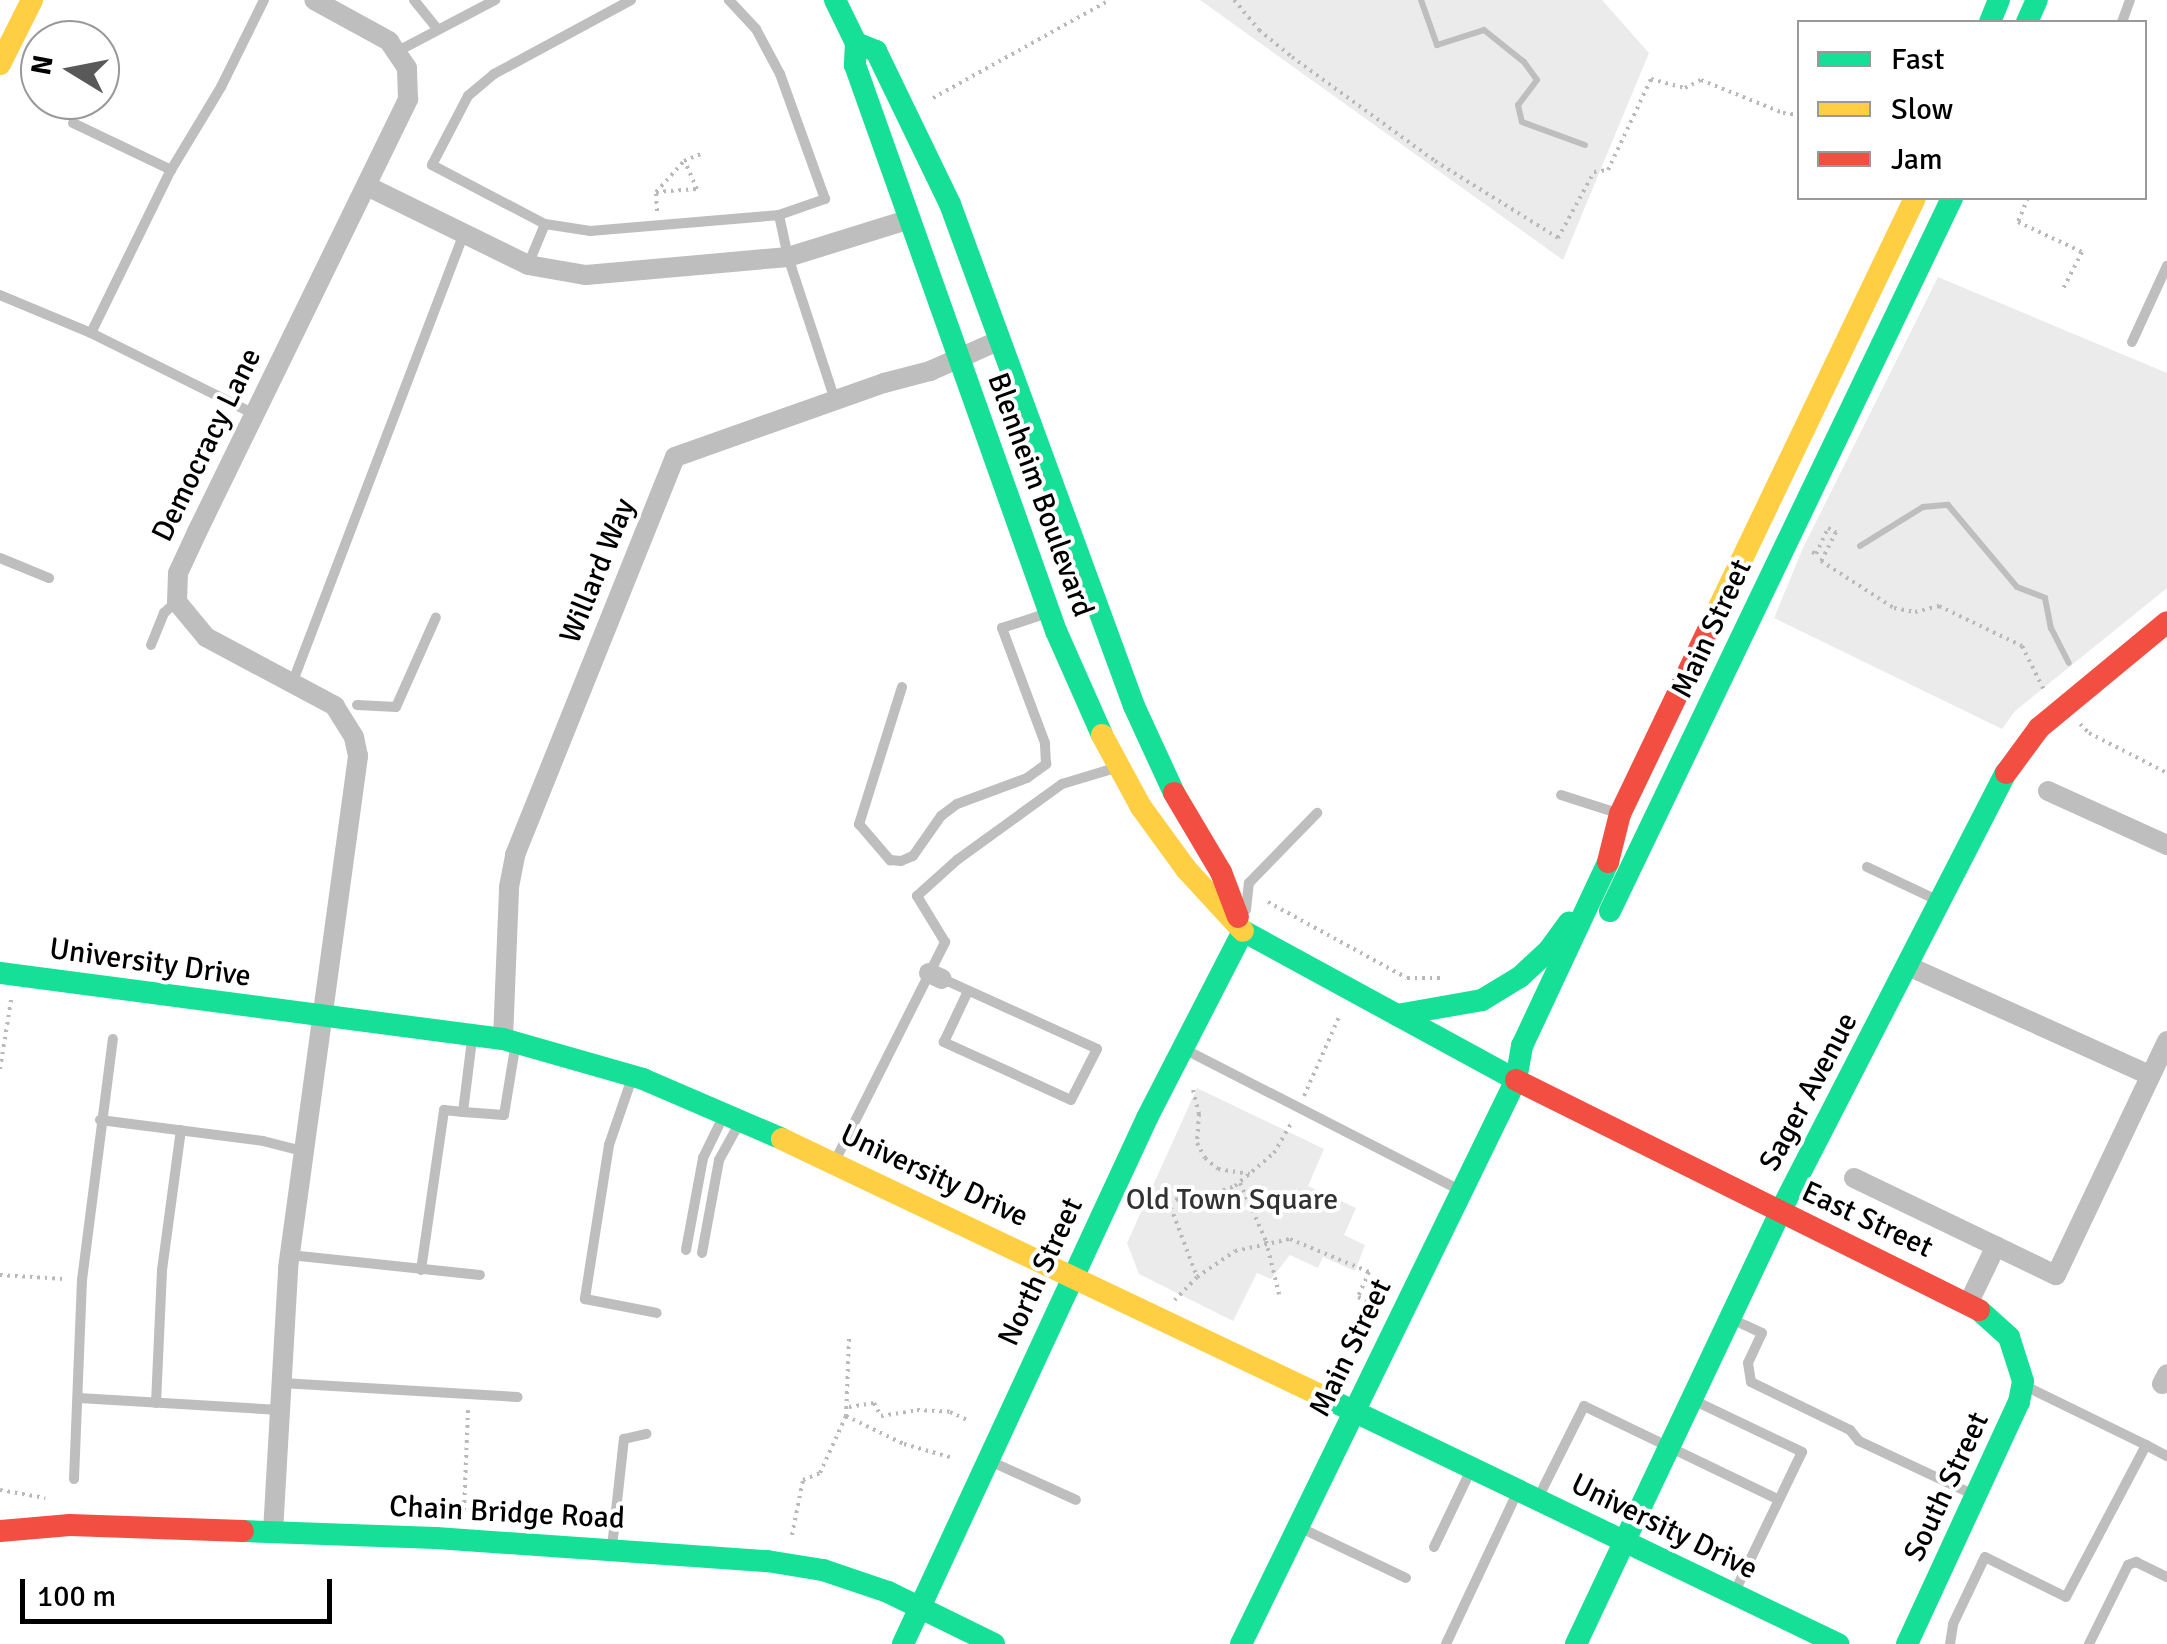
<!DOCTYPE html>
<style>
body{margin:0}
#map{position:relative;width:2167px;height:1644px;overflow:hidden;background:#fff;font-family:Signika,sans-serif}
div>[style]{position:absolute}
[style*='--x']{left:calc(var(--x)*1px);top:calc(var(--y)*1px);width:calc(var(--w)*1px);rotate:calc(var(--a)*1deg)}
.green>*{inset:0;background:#ebebeb}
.stream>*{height:6px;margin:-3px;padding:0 3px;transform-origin:3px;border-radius:3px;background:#bebebe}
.path>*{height:4px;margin-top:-2px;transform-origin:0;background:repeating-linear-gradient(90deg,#b9b9b9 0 2.5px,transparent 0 7.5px)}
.lane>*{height:10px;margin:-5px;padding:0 5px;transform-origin:5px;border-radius:5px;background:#bebebe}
.street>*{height:20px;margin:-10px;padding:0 10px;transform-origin:10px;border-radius:10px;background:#bebebe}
.fast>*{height:22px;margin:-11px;padding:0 11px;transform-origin:11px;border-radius:11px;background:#16e098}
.slow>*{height:22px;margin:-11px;padding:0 11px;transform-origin:11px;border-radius:11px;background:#ffcf43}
.jam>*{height:22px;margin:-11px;padding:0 11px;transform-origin:11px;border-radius:11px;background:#f24e42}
span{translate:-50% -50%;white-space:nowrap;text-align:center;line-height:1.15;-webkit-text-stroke:8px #fff;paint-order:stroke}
.street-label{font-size:30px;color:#000}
.park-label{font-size:30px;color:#323232}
.legend{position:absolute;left:1797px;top:20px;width:350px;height:180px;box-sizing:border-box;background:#fff;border:2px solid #999;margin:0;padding:12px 18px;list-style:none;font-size:30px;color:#000}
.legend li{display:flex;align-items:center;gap:20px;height:50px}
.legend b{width:50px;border:2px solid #999}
.north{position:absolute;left:20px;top:20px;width:100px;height:100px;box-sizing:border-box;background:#fff;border:2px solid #999;border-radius:50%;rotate:280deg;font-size:28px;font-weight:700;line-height:40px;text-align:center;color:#000}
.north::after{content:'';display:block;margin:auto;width:35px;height:45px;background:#595959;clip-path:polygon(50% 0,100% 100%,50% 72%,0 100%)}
.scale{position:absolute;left:20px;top:1579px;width:312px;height:45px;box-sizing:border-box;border:5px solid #000;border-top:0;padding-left:12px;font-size:30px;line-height:35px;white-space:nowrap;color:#000;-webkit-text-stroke:8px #fff;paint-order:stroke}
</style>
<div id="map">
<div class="green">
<div style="clip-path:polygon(1200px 0,1602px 0,1649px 53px,1563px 260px)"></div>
<div style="clip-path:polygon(1938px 277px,2167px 373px,2167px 588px,2015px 711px,2002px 729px,1774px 618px,1803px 548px)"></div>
<div style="clip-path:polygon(1197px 1088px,1324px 1149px,1308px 1186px,1356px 1208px,1344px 1235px,1365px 1245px,1355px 1271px,1323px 1257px,1318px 1268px,1290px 1255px,1271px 1279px,1257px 1273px,1233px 1321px,1139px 1274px,1127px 1243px)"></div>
</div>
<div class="stream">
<div style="--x:1421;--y:0;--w:48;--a:70.4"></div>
<div style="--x:1437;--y:45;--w:49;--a:-17.7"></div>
<div style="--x:1484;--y:30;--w:51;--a:38.7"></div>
<div style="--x:1524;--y:62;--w:22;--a:54"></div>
<div style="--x:1537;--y:80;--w:31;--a:127"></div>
<div style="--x:1518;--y:105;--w:17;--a:77"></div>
<div style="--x:1522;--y:122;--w:67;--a:20.1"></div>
<div style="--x:1860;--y:546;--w:74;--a:-31.8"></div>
<div style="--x:1923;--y:507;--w:25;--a:-5"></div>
<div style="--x:1948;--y:505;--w:107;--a:49.9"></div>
<div style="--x:2017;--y:587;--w:30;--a:21"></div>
<div style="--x:2045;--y:598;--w:31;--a:79"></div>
<div style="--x:2051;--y:628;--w:39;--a:63"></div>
</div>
<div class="path">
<div style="--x:1234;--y:0;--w:39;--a:50"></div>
<div style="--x:1259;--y:30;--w:43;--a:39.3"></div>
<div style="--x:1292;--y:57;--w:177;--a:36"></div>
<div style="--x:1435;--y:161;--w:145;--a:32"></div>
<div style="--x:1558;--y:238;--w:75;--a:-61.4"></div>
<div style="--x:1594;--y:172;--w:14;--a:-8"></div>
<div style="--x:1608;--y:170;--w:101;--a:-64.7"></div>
<div style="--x:1651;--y:79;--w:35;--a:15"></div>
<div style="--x:1685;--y:88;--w:18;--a:-27"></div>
<div style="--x:1701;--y:80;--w:88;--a:21.9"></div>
<div style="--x:1783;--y:113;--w:17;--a:7"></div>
<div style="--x:933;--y:98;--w:202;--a:-29"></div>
<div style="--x:656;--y:192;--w:41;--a:-4.2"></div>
<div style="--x:697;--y:189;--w:30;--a:-114"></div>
<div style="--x:2028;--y:198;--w:26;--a:113"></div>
<div style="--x:2018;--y:222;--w:71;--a:25.1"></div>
<div style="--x:2082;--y:252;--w:42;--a:117.2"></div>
<div style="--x:657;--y:211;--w:19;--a:-93"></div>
<div style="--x:656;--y:192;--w:42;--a:-47.9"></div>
<div style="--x:684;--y:161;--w:21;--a:-23"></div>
<div style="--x:1812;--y:552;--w:4;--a:27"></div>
<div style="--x:1816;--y:554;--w:29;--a:-65"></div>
<div style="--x:1828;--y:528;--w:9;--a:27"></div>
<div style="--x:1836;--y:532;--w:33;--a:117"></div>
<div style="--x:1821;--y:561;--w:87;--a:32.8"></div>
<div style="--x:1894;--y:608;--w:21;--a:11"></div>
<div style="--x:1915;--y:612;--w:25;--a:-14"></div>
<div style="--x:1939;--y:606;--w:92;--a:25.7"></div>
<div style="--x:2022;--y:646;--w:49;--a:63.4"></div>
<div style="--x:2080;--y:724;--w:13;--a:45"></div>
<div style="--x:2089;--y:733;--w:88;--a:27.1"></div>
<div style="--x:1268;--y:902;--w:158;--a:28.7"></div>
<div style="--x:1407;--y:978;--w:34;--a:0"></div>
<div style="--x:0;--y:1069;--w:70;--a:-80.9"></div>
<div style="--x:1193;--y:1090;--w:25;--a:76"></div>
<div style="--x:1199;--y:1114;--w:29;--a:94"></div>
<div style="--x:1197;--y:1143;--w:17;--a:62"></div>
<div style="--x:1205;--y:1158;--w:17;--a:40"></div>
<div style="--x:1218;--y:1169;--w:32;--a:9"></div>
<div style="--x:1304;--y:1096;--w:86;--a:-66.1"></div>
<div style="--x:1240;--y:1183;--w:64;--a:65.9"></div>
<div style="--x:1266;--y:1241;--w:55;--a:76.2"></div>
<div style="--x:1142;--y:1198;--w:26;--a:4"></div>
<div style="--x:1168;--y:1200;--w:82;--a:69.4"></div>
<div style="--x:1197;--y:1277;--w:32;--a:134"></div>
<div style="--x:1168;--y:1200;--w:34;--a:-3"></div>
<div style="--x:1202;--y:1198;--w:35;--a:-20"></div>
<div style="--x:1235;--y:1186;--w:51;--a:-40.2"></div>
<div style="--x:1274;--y:1153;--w:34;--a:-60"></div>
<div style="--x:0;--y:1275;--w:65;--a:3.5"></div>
<div style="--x:1197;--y:1277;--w:46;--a:-34.4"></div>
<div style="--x:1235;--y:1251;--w:56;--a:-12.3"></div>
<div style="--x:1290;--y:1239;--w:86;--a:22.7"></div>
<div style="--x:1369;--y:1272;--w:27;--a:114"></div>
<div style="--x:1358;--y:1297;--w:19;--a:28"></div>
<div style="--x:849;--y:1339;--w:77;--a:92.2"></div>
<div style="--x:846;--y:1416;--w:64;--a:25.8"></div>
<div style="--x:904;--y:1444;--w:51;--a:15.9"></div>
<div style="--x:849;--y:1407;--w:25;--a:-9"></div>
<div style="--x:874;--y:1403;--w:15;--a:62"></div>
<div style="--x:881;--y:1416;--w:36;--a:-9"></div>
<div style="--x:917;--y:1410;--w:33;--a:3"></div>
<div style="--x:950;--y:1412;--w:21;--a:25"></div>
<div style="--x:0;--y:1490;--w:46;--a:10.1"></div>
<div style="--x:464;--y:1510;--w:100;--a:-87.7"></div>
<div style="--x:792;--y:1535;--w:56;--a:-78.7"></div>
<div style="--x:803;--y:1480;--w:18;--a:-22"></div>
<div style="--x:820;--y:1473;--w:63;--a:-65.5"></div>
</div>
<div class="lane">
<div style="--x:414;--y:0;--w:38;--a:51"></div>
<div style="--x:631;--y:0;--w:156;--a:151.6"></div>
<div style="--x:494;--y:74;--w:34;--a:140"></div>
<div style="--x:468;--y:96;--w:78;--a:117.6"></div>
<div style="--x:432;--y:165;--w:127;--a:27.6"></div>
<div style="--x:545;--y:224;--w:46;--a:8.8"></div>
<div style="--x:590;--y:231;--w:190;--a:-4.8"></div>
<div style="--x:779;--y:215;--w:49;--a:-19.2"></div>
<div style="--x:825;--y:199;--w:133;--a:-109.8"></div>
<div style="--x:780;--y:74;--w:51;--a:-118.1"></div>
<div style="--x:756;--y:29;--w:40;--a:-133"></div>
<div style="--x:2122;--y:22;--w:23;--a:-70"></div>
<div style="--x:398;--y:51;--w:110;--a:-27.7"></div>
<div style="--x:73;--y:123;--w:109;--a:25.6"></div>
<div style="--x:779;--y:215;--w:43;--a:77.9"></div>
<div style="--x:788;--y:257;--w:151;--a:71.8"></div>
<div style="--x:528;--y:265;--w:44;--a:-67.5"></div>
<div style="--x:0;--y:295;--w:99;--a:22.7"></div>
<div style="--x:91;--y:333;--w:182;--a:26.4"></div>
<div style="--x:91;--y:333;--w:182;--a:-63.9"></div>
<div style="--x:171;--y:170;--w:97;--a:-58.9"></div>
<div style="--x:221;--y:87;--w:97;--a:-63.7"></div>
<div style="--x:2132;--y:342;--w:84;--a:-65.3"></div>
<div style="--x:0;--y:558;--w:53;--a:22.2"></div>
<div style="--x:151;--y:645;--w:35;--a:-68"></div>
<div style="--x:164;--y:613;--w:16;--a:-43"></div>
<div style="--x:293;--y:681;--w:479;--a:-69.1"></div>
<div style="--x:902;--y:687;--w:144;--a:107.4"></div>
<div style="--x:859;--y:824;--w:48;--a:49.3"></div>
<div style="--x:890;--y:860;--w:11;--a:5"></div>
<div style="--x:901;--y:861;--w:13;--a:-23"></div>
<div style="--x:913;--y:856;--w:49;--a:-55"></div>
<div style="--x:941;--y:816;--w:20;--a:-37"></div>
<div style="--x:957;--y:804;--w:75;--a:-20.4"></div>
<div style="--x:1027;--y:778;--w:24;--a:-36"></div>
<div style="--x:1046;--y:764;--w:21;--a:-93"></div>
<div style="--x:1045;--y:743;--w:123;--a:-110.5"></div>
<div style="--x:1002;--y:628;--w:48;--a:-18.1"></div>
<div style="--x:357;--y:705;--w:39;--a:3"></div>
<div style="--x:396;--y:707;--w:98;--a:-66"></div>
<div style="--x:1561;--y:795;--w:59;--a:17.8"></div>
<div style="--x:1867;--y:867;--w:75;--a:25.2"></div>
<div style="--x:1246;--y:910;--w:27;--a:-84"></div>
<div style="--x:1249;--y:883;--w:98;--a:-45.8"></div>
<div style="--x:943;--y:979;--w:169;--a:24.4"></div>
<div style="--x:1097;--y:1049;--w:57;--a:117"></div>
<div style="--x:1071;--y:1100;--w:140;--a:-155.5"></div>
<div style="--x:944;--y:1042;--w:56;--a:-64.8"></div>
<div style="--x:1186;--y:1050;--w:303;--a:27.1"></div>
<div style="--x:631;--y:1081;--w:68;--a:109"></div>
<div style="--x:609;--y:1145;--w:156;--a:98.9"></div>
<div style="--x:585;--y:1299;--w:73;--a:11"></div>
<div style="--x:463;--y:1112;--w:41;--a:4.2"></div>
<div style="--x:504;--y:1115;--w:68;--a:-80.7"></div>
<div style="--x:100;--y:1120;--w:164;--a:7.3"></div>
<div style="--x:263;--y:1141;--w:44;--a:14.3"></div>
<div style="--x:837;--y:1157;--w:241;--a:-63.3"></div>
<div style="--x:945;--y:942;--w:54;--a:-121.3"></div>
<div style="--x:917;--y:896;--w:54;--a:-42"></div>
<div style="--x:957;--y:860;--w:130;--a:-35.9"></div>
<div style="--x:1062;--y:784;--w:55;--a:-16.8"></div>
<div style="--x:686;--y:1250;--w:94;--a:-79.5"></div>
<div style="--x:703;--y:1158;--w:46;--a:-64"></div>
<div style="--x:702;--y:1253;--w:95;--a:-79.6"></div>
<div style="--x:719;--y:1160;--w:39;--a:-61"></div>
<div style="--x:290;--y:1255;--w:191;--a:6"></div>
<div style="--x:421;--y:1270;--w:162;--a:-81.8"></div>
<div style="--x:444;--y:1110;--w:19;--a:6"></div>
<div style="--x:463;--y:1112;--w:73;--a:-82.9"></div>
<div style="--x:1734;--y:1320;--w:31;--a:25"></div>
<div style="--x:1762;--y:1333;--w:33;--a:115"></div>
<div style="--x:1748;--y:1363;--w:19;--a:81"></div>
<div style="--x:1751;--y:1382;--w:110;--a:25.9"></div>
<div style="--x:1850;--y:1430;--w:14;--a:51"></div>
<div style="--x:1859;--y:1441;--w:125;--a:25.1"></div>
<div style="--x:282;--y:1383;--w:236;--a:3.4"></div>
<div style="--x:79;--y:1398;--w:201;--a:3.4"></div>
<div style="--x:1693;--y:1400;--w:121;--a:25.5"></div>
<div style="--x:1802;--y:1452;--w:152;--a:115.7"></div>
<div style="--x:156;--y:1403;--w:133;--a:-87.4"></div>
<div style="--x:162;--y:1270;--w:141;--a:-82.3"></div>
<div style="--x:2146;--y:1445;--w:24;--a:28"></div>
<div style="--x:992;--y:1462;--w:92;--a:24.3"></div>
<div style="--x:74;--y:1479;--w:199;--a:-87.7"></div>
<div style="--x:82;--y:1280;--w:243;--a:-82.7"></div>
<div style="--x:1538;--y:1498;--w:103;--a:-63.4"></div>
<div style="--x:1584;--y:1406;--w:216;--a:25.7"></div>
<div style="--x:1303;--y:1529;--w:114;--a:25.4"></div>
<div style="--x:612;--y:1547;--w:109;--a:-83.7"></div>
<div style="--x:624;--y:1439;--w:23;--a:-13"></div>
<div style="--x:1434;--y:1547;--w:83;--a:-64.4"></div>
<div style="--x:1446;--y:1644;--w:165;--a:-64.8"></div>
<div style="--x:1950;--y:1644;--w:20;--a:-81"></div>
<div style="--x:1953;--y:1624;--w:74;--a:-64.5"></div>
<div style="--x:1985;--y:1557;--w:90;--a:26.3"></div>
<div style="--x:2066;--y:1597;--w:172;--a:-62.2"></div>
<div style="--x:2146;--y:1445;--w:132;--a:-154"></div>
<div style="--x:2089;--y:1644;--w:88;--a:-63.7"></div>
<div style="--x:2128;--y:1565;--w:9;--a:-21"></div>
<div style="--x:2136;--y:1562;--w:34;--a:26"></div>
</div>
<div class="street">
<div style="--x:369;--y:187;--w:177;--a:26.1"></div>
<div style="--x:528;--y:265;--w:59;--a:9.8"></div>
<div style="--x:586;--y:275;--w:203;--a:-5.1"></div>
<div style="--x:788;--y:257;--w:128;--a:-17.3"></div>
<div style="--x:2048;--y:791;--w:131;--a:24.4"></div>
<div style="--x:1908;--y:966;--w:265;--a:24.3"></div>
<div style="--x:929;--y:973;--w:14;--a:25"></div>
<div style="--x:503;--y:1039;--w:152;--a:-87.7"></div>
<div style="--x:509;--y:887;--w:33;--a:-79"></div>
<div style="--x:515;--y:855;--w:429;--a:-68.1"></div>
<div style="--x:675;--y:457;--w:222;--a:-19.5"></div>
<div style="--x:884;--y:383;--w:48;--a:-14.6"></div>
<div style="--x:930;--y:371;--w:77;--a:-23.9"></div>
<div style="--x:1854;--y:1178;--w:224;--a:25.7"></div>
<div style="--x:2056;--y:1275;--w:259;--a:-64.6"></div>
<div style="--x:1969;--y:1302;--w:62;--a:-64.3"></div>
<div style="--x:2162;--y:1384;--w:11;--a:-63"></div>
<div style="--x:273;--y:1532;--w:264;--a:-86.7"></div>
<div style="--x:288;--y:1268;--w:517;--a:-82.21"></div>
<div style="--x:358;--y:756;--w:19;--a:-102"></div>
<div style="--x:354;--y:737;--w:36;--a:-122"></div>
<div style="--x:335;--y:706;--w:146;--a:-151.9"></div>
<div style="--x:206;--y:637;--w:45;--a:-129.6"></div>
<div style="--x:177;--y:602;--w:29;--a:-88"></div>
<div style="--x:178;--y:573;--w:45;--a:-65.1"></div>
<div style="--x:197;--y:532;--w:482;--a:-64"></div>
<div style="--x:408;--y:99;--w:31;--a:-92"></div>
<div style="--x:407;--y:68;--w:32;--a:-124"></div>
<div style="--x:389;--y:41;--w:85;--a:-151.3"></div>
</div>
<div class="fast">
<div style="--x:835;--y:0;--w:48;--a:64"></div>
<div style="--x:856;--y:43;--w:22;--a:93"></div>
<div style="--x:855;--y:65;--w:601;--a:70.45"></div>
<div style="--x:1056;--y:631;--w:114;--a:66.1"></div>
<div style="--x:1990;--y:22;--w:24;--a:-68"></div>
<div style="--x:2027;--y:22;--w:24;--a:-66"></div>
<div style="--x:856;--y:43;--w:22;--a:22"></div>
<div style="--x:876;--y:51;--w:170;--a:64.2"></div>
<div style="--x:950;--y:204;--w:535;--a:69.87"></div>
<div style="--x:1134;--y:706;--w:96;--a:65.3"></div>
<div style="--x:1610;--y:911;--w:791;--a:-64.37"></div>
<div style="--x:0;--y:973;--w:507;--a:7.48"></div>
<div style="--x:503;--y:1039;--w:146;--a:15.9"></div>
<div style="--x:643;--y:1079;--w:151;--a:23.3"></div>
<div style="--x:1397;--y:1015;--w:86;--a:-10"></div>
<div style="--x:1482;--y:1000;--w:44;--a:-31.2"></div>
<div style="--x:1520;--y:977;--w:40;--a:-43"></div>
<div style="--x:1549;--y:950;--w:34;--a:-54"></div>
<div style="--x:1322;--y:1396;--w:573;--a:25.67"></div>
<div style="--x:243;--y:1531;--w:193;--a:2.1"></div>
<div style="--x:436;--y:1538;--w:332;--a:4"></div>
<div style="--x:767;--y:1561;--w:57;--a:9.1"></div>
<div style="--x:823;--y:1570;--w:69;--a:18.7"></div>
<div style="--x:888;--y:1592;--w:118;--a:26.1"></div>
<div style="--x:903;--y:1644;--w:580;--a:-65.11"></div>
<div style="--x:1147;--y:1118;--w:210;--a:-62.8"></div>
<div style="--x:1243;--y:931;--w:311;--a:28.6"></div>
<div style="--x:1241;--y:1644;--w:627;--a:-64.01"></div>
<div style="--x:1516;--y:1080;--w:35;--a:-80"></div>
<div style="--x:1522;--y:1046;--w:203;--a:-64.9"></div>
<div style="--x:1576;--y:1644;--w:478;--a:-64.7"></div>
<div style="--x:1780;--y:1212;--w:494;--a:-62.8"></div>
<div style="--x:1907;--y:1644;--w:267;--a:-65.2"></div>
<div style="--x:2019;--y:1402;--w:21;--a:-79"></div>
<div style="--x:2023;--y:1381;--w:46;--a:-107.7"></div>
<div style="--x:2009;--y:1337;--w:40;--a:-138"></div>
</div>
<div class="slow">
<div style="--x:0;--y:64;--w:72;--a:-63.4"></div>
<div style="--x:1708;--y:630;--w:479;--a:-64.4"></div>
<div style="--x:1102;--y:735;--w:82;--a:61.6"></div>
<div style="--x:1141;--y:807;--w:77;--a:54"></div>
<div style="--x:1186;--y:869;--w:84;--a:47.4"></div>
<div style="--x:782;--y:1139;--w:598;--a:25.45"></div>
</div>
<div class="jam">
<div style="--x:2006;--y:773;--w:56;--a:-53.7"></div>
<div style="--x:2039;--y:728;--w:166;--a:-39.6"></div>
<div style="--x:1174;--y:793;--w:92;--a:59.3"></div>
<div style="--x:1221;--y:872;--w:48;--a:69.3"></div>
<div style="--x:1608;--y:862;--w:49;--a:-76"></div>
<div style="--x:1620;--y:814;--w:204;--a:-64.4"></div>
<div style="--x:1516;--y:1080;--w:517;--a:26.42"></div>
<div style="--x:0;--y:1531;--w:70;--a:-4.9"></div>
<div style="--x:70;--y:1525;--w:173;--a:2"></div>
</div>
<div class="street-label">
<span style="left:207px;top:445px;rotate:-64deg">Democracy Lane</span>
<span style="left:1040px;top:495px;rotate:70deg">Blenheim Boulevard</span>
<span style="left:598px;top:571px;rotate:-68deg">Willard Way</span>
<span style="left:1712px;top:629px;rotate:-65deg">Main Street</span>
<span style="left:150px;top:963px;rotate:8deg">University Drive</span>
<span style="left:1809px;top:1092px;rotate:-62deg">Sager Avenue</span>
<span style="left:934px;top:1176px;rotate:25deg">University Drive</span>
<span style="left:1867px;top:1220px;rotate:25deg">East Street</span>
<span style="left:1041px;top:1272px;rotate:-65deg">North Street</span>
<span style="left:1351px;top:1348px;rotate:-64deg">Main Street</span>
<span style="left:1947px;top:1487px;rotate:-65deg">South Street</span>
<span style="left:507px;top:1513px;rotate:3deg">Chain Bridge Road</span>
<span style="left:1664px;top:1527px;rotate:26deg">University Drive</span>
</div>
<div class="park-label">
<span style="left:1232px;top:1200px">Old Town Square</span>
</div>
<ul class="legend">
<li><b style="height:12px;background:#16e098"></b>Fast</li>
<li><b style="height:12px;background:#ffcf43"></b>Slow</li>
<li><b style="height:12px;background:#f24e42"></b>Jam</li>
</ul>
<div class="north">N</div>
<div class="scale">100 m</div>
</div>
